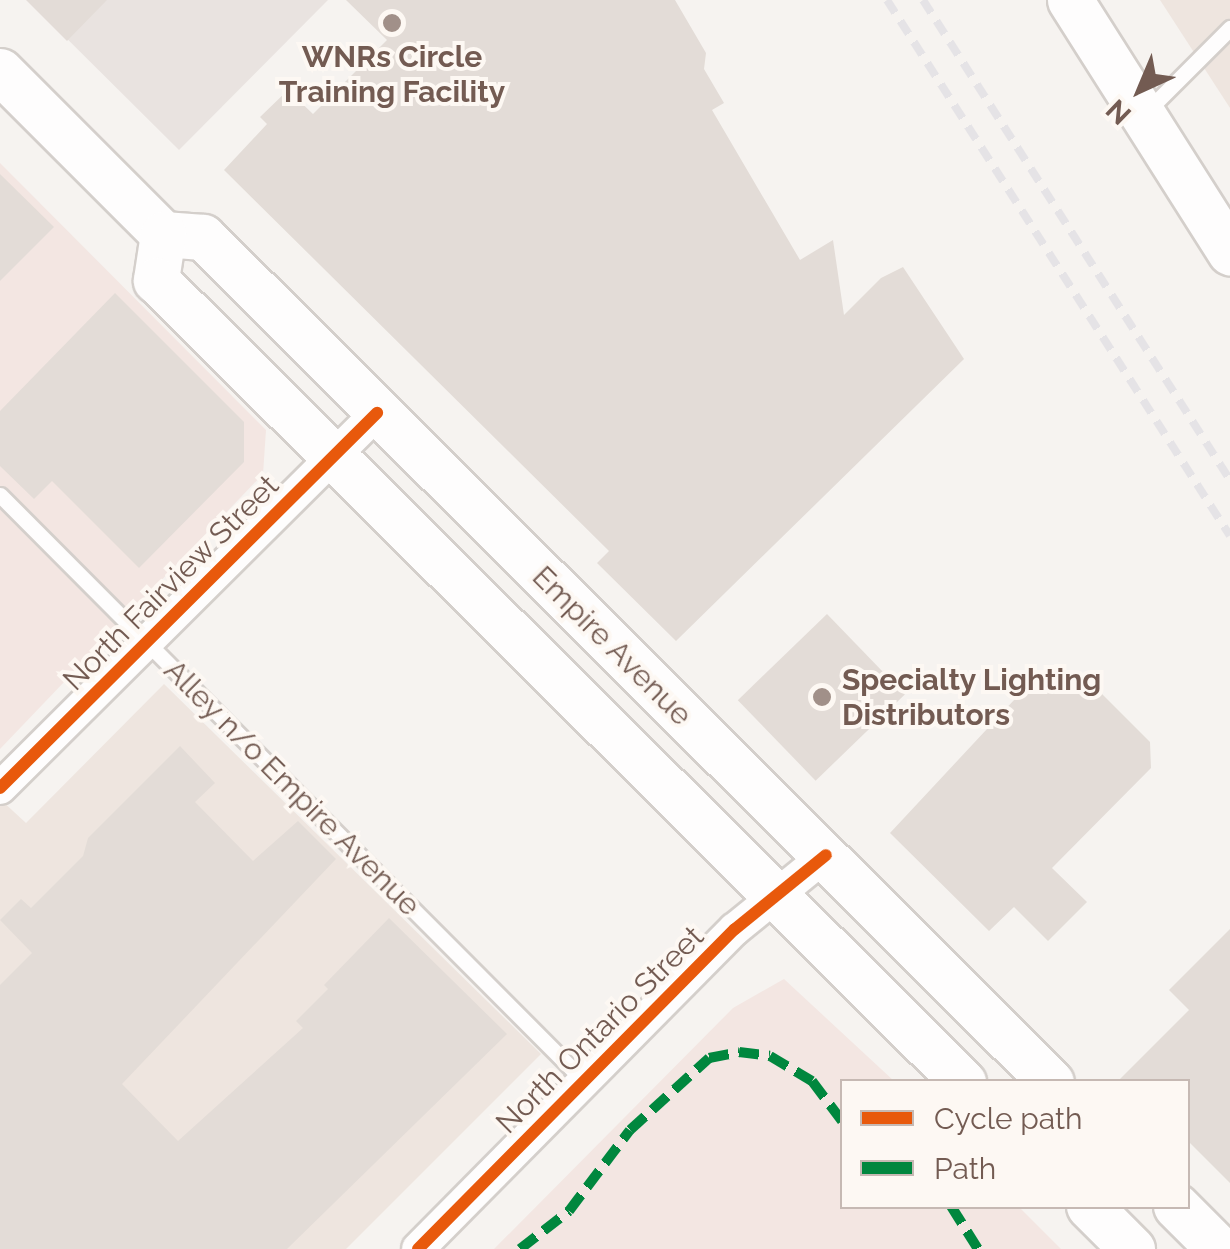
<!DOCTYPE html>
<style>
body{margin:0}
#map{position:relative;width:1230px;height:1249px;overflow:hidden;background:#f6f3f0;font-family:Raleway,sans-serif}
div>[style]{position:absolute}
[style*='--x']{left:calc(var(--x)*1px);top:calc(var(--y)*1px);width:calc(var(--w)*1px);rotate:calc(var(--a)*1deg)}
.residential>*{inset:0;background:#eee5df}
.commercial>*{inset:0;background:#f3e6e2}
.industrial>*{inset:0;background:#e9e3e0}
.building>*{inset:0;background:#e3dcd7;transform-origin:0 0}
.roads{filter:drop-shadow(2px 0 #d4cfcb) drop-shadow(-2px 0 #d4cfcb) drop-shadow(0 2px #d4cfcb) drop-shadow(0 -2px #d4cfcb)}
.service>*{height:15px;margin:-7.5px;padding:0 7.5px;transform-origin:7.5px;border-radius:7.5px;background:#fefdfd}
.minor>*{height:32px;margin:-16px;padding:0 16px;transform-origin:16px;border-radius:16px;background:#fefdfd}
.secondary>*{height:45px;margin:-22.5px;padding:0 22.5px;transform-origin:22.5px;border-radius:22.5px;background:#fefdfd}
.rail>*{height:8px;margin-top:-4px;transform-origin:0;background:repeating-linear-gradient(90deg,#e5e3e6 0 15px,transparent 0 25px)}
.quiet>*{height:10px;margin-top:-5px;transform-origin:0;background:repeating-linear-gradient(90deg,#00873e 0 20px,transparent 0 30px)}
.cycleway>*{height:12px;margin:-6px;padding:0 6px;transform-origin:6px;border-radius:6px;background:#e8590c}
.dots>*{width:28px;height:28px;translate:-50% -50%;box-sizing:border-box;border:5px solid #fdf8f3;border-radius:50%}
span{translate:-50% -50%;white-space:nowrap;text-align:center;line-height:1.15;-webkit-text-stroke:8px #fdf8f3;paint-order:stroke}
.poi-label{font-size:30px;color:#735b52;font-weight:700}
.left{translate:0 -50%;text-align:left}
.street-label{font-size:30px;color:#735b52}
.legend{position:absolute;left:840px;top:1079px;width:350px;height:130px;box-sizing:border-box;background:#fdf8f3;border:2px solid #c6b9b3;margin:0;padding:12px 18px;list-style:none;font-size:30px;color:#735b52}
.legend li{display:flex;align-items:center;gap:20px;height:50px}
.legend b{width:50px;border:2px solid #c6b9b3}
.north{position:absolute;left:1090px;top:40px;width:100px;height:100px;-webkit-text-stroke:8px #fdf8f3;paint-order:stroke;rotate:224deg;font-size:28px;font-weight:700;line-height:40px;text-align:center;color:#735b52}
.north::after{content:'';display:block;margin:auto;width:35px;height:45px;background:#735b52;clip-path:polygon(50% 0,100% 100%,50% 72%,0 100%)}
</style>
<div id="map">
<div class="residential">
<div style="clip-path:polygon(1160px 0,1230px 0,1230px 108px)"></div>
<div style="clip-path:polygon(164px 684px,541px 1054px,346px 1249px,0 1249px,0 799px,26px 823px)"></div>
</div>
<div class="commercial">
<div style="clip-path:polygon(0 163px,266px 430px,263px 474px,0 749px)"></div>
<div style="clip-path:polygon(784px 979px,894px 1081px,842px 1082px,842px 1206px,1019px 1207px,1061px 1249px,494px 1249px,733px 1008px)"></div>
</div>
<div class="industrial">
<div style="clip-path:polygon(28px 0,328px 0,179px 150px)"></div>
</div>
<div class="building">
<div style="clip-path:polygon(26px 0,107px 0,67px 41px)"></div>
<div style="clip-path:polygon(346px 0,675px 0,706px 53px,704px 69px,724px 103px,712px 110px,800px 260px,833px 240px,844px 315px,881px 278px,903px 267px,964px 359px,676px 641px,597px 563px,609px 551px,224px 170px,267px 124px,260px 117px,288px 90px,313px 114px,387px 40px)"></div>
<div style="clip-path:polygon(0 174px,54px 227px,0 281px)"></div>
<div style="clip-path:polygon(115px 293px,244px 422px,244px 462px,139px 568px,52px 481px,34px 499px,0 466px,0 411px)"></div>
<div style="left:827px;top:614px;width:112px;height:124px;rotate:46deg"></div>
<div style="clip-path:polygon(1052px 670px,1079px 671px,1150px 742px,1151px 768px,1052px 868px,1087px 902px,1048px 941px,1014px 907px,989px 931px,890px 833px,1028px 685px,1032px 690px)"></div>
<div style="clip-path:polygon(180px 746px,215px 783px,195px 802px,253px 861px,298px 821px,336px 859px,122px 1084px,178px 1141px,303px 1028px,296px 1021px,328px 989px,324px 985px,389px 918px,507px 1034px,287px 1249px,0 1249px,0 985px,32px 953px,0 920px,21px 899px,31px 908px,83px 856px,88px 838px)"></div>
<div style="clip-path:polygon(1230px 929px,1230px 1183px,1188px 1141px,1188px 1082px,1117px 1082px,1189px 1010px,1169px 990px)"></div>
</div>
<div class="roads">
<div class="service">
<div style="--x:1146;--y:112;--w:119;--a:-45"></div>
<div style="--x:0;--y:495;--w:827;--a:45.1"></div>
</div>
<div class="minor">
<div style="--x:0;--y:788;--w:532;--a:-44.85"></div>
<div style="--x:418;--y:1249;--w:450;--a:-45.3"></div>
<div style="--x:735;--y:929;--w:117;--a:-39.1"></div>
</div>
<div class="secondary">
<div style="--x:1070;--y:0;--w:299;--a:57.6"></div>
<div style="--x:0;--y:71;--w:231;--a:45"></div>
<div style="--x:163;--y:234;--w:40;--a:4.3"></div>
<div style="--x:203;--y:237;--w:1197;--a:44.9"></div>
<div style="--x:163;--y:234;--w:47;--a:98.7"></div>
<div style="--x:156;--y:280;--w:1138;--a:44.82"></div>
<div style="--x:1089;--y:1206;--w:61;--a:45"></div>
<div style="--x:1176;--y:1206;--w:61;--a:45"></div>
</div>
</div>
<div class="rail">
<div style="--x:887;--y:0;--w:636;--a:57.38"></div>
<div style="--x:923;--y:0;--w:570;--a:57.4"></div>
</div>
<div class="quiet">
<div style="--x:951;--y:1206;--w:51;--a:57.9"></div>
<div style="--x:520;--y:1249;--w:62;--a:-37.8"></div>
<div style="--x:569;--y:1211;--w:101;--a:-53"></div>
<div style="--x:630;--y:1130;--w:107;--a:-42.3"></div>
<div style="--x:709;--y:1058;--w:31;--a:-11"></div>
<div style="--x:739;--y:1052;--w:31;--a:7"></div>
<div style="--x:770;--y:1056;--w:49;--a:30.8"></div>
<div style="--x:812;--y:1081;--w:50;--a:53.1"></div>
</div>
<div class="cycleway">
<div style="--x:0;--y:788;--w:532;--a:-44.85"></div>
<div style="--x:418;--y:1249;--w:450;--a:-45.3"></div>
<div style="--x:735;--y:929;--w:117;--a:-39.1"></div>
</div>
<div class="dots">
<div style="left:392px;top:23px;background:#a19089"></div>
<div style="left:822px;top:697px;background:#a19089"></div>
</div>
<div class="poi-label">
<span style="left:392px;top:74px">WNRs Circle<br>Training Facility</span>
<span class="left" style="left:842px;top:697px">Specialty Lighting<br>Distributors</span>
</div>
<div class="street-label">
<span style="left:171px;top:583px;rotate:-45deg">North Fairview Street</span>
<span style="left:612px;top:646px;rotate:45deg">Empire Avenue</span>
<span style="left:292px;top:788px;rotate:45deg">Alley n/o Empire Avenue</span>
<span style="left:600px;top:1030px;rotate:-45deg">North Ontario Street</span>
</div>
<ul class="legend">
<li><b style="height:12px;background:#e8590c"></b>Cycle path</li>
<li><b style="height:12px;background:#00873e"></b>Path</li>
</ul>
<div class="north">N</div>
</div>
